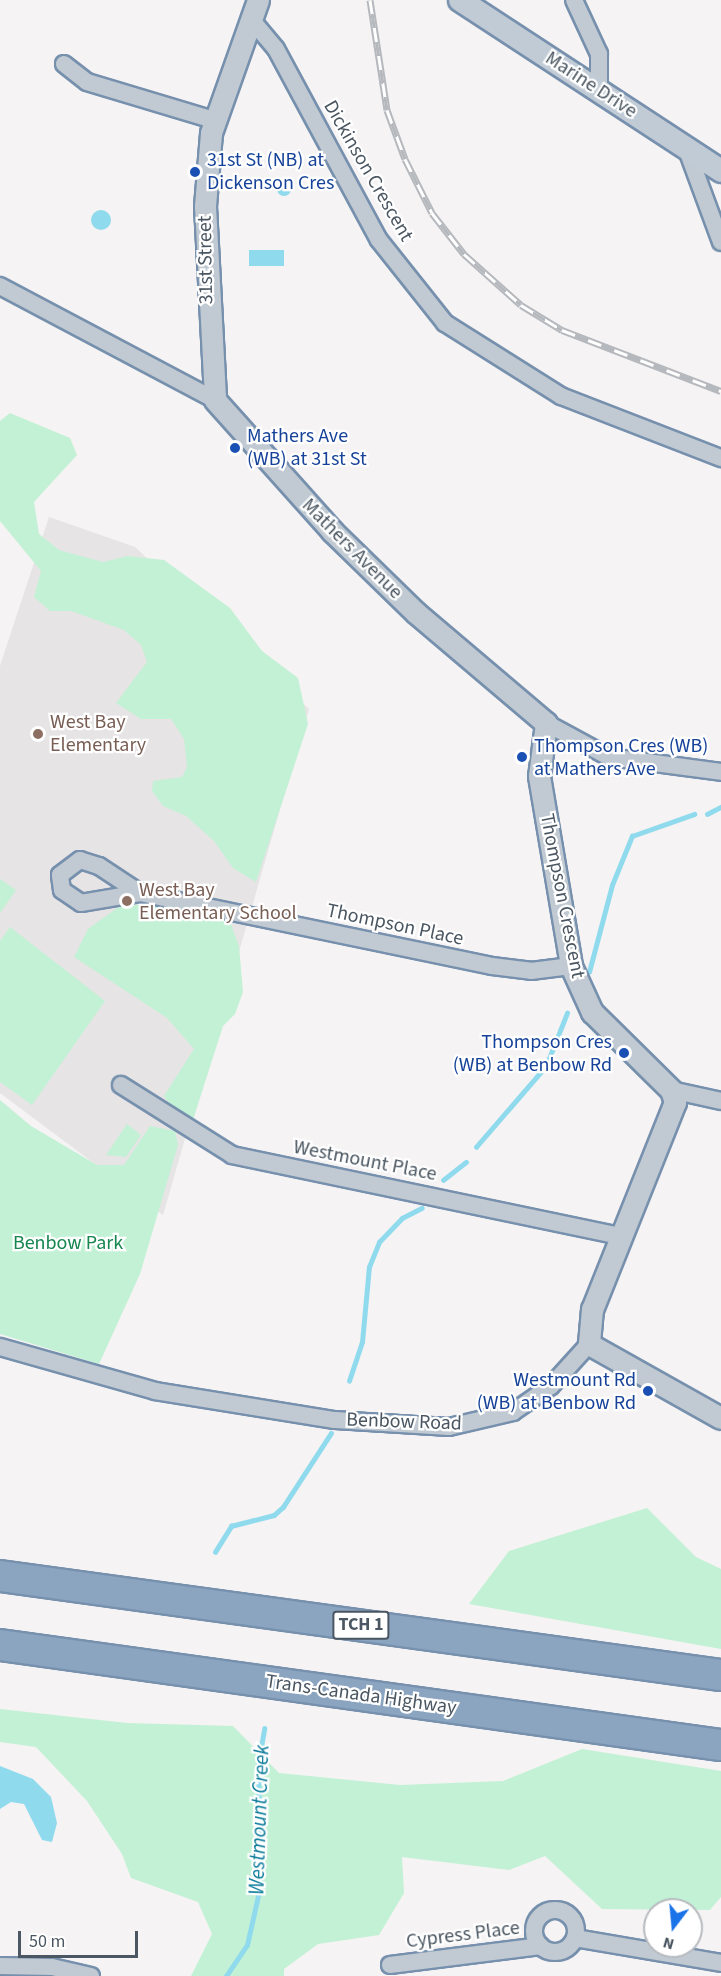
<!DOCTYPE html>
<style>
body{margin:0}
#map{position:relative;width:721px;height:1976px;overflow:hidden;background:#f5f3f3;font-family:"Source Sans 3",sans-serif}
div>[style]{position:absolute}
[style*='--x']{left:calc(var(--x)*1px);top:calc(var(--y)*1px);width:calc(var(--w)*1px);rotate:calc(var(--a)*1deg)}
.education>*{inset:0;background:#e6e4e5}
.green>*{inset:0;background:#c3f1d5}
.water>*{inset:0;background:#90daee;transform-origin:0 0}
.round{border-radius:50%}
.stream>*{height:4.5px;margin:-2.25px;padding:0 2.25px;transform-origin:2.25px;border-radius:2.25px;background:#90daee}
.roads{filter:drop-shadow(2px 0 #7690ad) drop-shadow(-2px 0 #7690ad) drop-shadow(0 2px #7690ad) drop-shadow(0 -2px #7690ad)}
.minor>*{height:16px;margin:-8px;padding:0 8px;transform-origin:8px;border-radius:8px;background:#c1cad2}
.minor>.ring{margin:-8px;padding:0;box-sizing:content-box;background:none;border:16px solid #c1cad2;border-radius:50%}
.tertiary>*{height:21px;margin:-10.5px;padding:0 10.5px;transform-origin:10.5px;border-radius:10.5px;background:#c1cad2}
.secondary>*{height:22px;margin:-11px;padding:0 11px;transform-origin:11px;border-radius:11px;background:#c1cbd6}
.motorway>*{height:30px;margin:-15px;padding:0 15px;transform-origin:15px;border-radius:15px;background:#8ba5c1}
.rail>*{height:7px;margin-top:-3.5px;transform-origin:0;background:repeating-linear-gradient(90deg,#fff 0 14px,#b5b8bd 0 28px);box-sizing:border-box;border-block:2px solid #b5b8bd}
.dots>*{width:16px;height:16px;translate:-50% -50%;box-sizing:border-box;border:3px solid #fff;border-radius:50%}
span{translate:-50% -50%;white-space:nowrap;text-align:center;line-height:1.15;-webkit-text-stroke:4.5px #fff;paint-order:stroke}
.shield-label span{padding:2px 4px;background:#fff;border:2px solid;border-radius:4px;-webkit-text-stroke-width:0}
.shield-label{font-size:18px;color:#4a5661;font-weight:700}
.street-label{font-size:20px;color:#4a5661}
.transit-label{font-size:20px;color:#164399}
.left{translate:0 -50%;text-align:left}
.right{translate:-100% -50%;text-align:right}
.education-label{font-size:20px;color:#785e54}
.park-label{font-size:20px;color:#17864f}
.water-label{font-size:21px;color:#0c7c9b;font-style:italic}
.north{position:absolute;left:643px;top:1898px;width:60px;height:60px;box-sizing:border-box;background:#fff;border:2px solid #b7bbc0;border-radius:50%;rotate:196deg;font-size:16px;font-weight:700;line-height:24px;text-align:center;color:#4a5661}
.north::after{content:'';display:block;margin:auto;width:21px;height:27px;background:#1a73e8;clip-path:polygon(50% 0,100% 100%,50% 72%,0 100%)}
.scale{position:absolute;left:18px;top:1931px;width:120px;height:27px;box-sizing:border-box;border:3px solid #4a5661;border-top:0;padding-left:8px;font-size:18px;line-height:21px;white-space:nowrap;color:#4a5661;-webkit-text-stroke:4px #fff;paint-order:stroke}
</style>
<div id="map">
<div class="education">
<div style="clip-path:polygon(49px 517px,135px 547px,309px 709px,163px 1215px,0 1093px,0 666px)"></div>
</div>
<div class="green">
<div style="clip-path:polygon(10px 413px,70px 438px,77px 455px,34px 502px,39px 534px,59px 550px,103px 562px,128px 556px,164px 560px,230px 608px,262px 651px,298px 678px,308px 724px,256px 882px,233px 868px,214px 841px,186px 816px,163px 806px,152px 791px,153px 781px,182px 777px,187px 767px,184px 739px,171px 719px,141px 719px,116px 703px,147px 662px,141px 645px,124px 630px,71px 611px,50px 611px,34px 597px,41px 571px,0 521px,0 421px)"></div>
<div style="clip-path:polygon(0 879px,16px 890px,0 913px)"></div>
<div style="clip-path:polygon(148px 904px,229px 919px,239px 946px,243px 992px,235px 1014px,223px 1026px,192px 1123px,177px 1116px,164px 1096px,194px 1049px,167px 1018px,74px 957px,88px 929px,120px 906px)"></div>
<div style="clip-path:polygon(10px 927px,105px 1001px,32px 1105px,0 1082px,0 941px)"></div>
<div style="clip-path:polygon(0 1100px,31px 1126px,97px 1165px,124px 1165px,150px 1126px,175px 1131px,178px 1145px,140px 1274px,99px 1364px,0 1334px)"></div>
<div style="clip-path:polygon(127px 1124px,141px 1135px,126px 1157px,106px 1155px)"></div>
<div style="clip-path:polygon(647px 1508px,696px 1557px,721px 1569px,721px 1649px,469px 1604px,509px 1551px)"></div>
<div style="clip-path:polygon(0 1709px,127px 1723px,233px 1726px,279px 1773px,400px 1785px,503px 1781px,582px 1749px,721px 1771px,721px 1897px,710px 1910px,602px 1909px,545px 1856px,509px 1870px,402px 1857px,404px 1893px,379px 1935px,318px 1944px,284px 1969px,284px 1976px,191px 1976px,212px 1934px,198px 1902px,131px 1878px,122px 1854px,87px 1801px,36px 1747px,0 1742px)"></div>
</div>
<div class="water">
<div class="round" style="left:277px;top:182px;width:14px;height:14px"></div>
<div class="round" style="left:91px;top:210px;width:20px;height:20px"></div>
<div style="left:249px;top:250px;width:35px;height:16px"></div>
<div style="clip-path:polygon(0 1766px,33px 1779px,51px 1797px,57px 1823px,52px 1842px,42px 1840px,24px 1804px,11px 1802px,0 1809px)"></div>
</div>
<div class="stream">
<div style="--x:707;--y:814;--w:16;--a:-27"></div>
<div style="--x:589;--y:972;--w:90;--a:-75.2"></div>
<div style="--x:612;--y:885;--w:53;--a:-67.8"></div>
<div style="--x:632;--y:836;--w:66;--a:-19.5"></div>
<div style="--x:476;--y:1147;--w:107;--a:-49.2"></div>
<div style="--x:546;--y:1066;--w:57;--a:-68.4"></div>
<div style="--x:443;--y:1180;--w:29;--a:-38"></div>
<div style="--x:349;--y:1381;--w:41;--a:-71.6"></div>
<div style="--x:362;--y:1342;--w:75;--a:-84.7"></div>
<div style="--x:369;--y:1267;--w:27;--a:-68"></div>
<div style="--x:379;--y:1242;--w:33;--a:-46"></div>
<div style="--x:402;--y:1218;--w:22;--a:-27"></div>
<div style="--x:215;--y:1552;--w:31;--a:-58"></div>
<div style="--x:231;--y:1526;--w:44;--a:-14.3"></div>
<div style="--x:274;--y:1515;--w:12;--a:-42"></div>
<div style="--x:283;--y:1507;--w:88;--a:-57"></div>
<div style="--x:226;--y:1976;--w:37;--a:-56"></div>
<div style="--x:247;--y:1945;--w:59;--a:-77.4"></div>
<div style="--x:260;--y:1887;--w:123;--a:-90.9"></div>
<div style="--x:258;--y:1764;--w:36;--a:-80"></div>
</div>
<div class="roads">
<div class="minor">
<div style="--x:574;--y:0;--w:60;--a:65.2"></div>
<div style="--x:599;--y:54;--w:35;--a:90"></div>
<div style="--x:250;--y:18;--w:40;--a:50"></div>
<div style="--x:276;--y:49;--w:217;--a:61.7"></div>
<div style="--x:379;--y:240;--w:106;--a:51.5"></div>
<div style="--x:445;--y:323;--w:137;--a:32.2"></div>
<div style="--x:561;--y:396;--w:172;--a:21.2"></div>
<div style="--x:64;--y:64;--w:29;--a:38"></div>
<div style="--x:87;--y:82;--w:133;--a:16.7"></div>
<div style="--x:687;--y:150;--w:98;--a:69.7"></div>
<div style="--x:0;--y:286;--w:243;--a:27.9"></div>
<div style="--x:546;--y:723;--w:72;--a:28.4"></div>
<div style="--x:609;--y:757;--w:113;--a:7.6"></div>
<div style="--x:140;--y:893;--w:60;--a:170.4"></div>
<div style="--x:81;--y:903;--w:23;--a:-146"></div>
<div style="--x:62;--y:890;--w:15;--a:-98"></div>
<div style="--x:60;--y:875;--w:25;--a:-37"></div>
<div style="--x:80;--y:860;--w:20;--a:18"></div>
<div style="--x:99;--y:866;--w:49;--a:33.4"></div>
<div style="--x:140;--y:893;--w:359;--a:11.7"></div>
<div style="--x:492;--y:966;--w:39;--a:7"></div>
<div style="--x:531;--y:971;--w:40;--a:-7.1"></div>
<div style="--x:121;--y:1085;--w:131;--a:32.2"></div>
<div style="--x:232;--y:1155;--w:395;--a:11.8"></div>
<div style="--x:671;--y:1090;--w:51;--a:12.4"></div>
<div style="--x:0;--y:1347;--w:161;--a:15.8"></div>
<div style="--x:155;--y:1391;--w:182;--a:9.2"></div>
<div style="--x:335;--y:1420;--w:114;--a:3.5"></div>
<div style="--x:449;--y:1427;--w:66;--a:-13.2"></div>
<div style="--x:513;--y:1412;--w:46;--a:-34.4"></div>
<div style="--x:551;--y:1386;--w:57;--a:-47.9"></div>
<div class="ring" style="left:534px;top:1910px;width:26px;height:26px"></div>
<div style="--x:575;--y:1938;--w:148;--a:9.7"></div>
<div style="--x:390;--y:1965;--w:152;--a:-7.2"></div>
<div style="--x:0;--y:1966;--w:52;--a:1.1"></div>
<div style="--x:52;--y:1967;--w:40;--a:13"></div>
</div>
<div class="tertiary">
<div style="--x:258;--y:0;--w:141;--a:109.5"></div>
<div style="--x:211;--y:133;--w:73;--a:94.7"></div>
<div style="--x:205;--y:206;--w:194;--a:87"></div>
<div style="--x:215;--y:400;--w:176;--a:48.2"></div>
<div style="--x:332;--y:531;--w:116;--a:44.3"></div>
<div style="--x:415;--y:612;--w:172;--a:40.3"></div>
<div style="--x:546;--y:723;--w:53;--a:97.5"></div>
<div style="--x:539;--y:776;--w:193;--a:80.4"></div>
<div style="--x:571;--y:966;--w:51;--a:65.5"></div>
<div style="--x:592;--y:1012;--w:111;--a:44.6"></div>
<div style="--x:671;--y:1090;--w:13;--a:72"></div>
<div style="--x:675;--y:1102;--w:223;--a:111.8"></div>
<div style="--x:592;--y:1309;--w:35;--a:95"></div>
<div style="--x:589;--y:1344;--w:151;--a:29.3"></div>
</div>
<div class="secondary">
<div style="--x:460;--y:0;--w:312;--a:33.2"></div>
</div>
<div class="motorway">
<div style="--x:0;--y:1576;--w:728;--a:7.82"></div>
<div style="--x:0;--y:1645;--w:728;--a:7.9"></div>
</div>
</div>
<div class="rail">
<div style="--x:370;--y:0;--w:111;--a:81.2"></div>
<div style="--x:387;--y:110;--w:52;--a:69.8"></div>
<div style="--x:405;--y:159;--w:60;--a:63.4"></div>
<div style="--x:432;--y:213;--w:52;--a:52"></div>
<div style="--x:464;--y:254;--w:76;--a:41.8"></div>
<div style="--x:521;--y:305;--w:48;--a:31.4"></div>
<div style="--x:562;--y:330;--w:170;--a:21"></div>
</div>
<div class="dots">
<div style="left:195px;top:172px;background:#1a4fb4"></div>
<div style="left:235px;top:448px;background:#1a4fb4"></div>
<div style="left:38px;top:734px;background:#8d6e63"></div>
<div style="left:522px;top:757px;background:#1a4fb4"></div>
<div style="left:127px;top:901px;background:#8d6e63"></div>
<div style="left:624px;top:1053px;background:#1a4fb4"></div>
<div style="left:648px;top:1391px;background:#1a4fb4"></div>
</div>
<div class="shield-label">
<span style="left:361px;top:1625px">TCH 1</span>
</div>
<div class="street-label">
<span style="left:591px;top:85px;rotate:33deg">Marine Drive</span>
<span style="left:368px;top:171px;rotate:60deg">Dickinson Crescent</span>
<span style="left:206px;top:260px;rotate:-91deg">31st Street</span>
<span style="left:352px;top:549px;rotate:45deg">Mathers Avenue</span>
<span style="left:562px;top:896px;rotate:79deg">Thompson Crescent</span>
<span style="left:395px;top:925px;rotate:12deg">Thompson Place</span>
<span style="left:365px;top:1161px;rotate:11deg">Westmount Place</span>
<span style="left:404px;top:1422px;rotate:2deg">Benbow Road</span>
<span style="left:361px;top:1695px;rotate:8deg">Trans-Canada Highway</span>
<span style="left:463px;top:1935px;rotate:-7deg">Cypress Place</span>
</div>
<div class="transit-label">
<span class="left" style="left:207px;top:172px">31st St (NB) at<br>Dickenson Cres</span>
<span class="left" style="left:247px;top:448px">Mathers Ave<br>(WB) at 31st St</span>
<span class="left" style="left:534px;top:758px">Thompson Cres (WB)<br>at Mathers Ave</span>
<span class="right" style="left:612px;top:1054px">Thompson Cres<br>(WB) at Benbow Rd</span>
<span class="right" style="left:636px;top:1392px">Westmount Rd<br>(WB) at Benbow Rd</span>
</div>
<div class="education-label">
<span class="left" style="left:50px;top:734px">West Bay<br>Elementary</span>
<span class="left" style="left:139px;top:902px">West Bay<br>Elementary School</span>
</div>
<div class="park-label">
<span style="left:68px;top:1243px">Benbow Park</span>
</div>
<div class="water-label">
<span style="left:259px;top:1820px;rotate:-88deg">Westmount Creek</span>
</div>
<div class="north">N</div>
<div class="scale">50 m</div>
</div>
